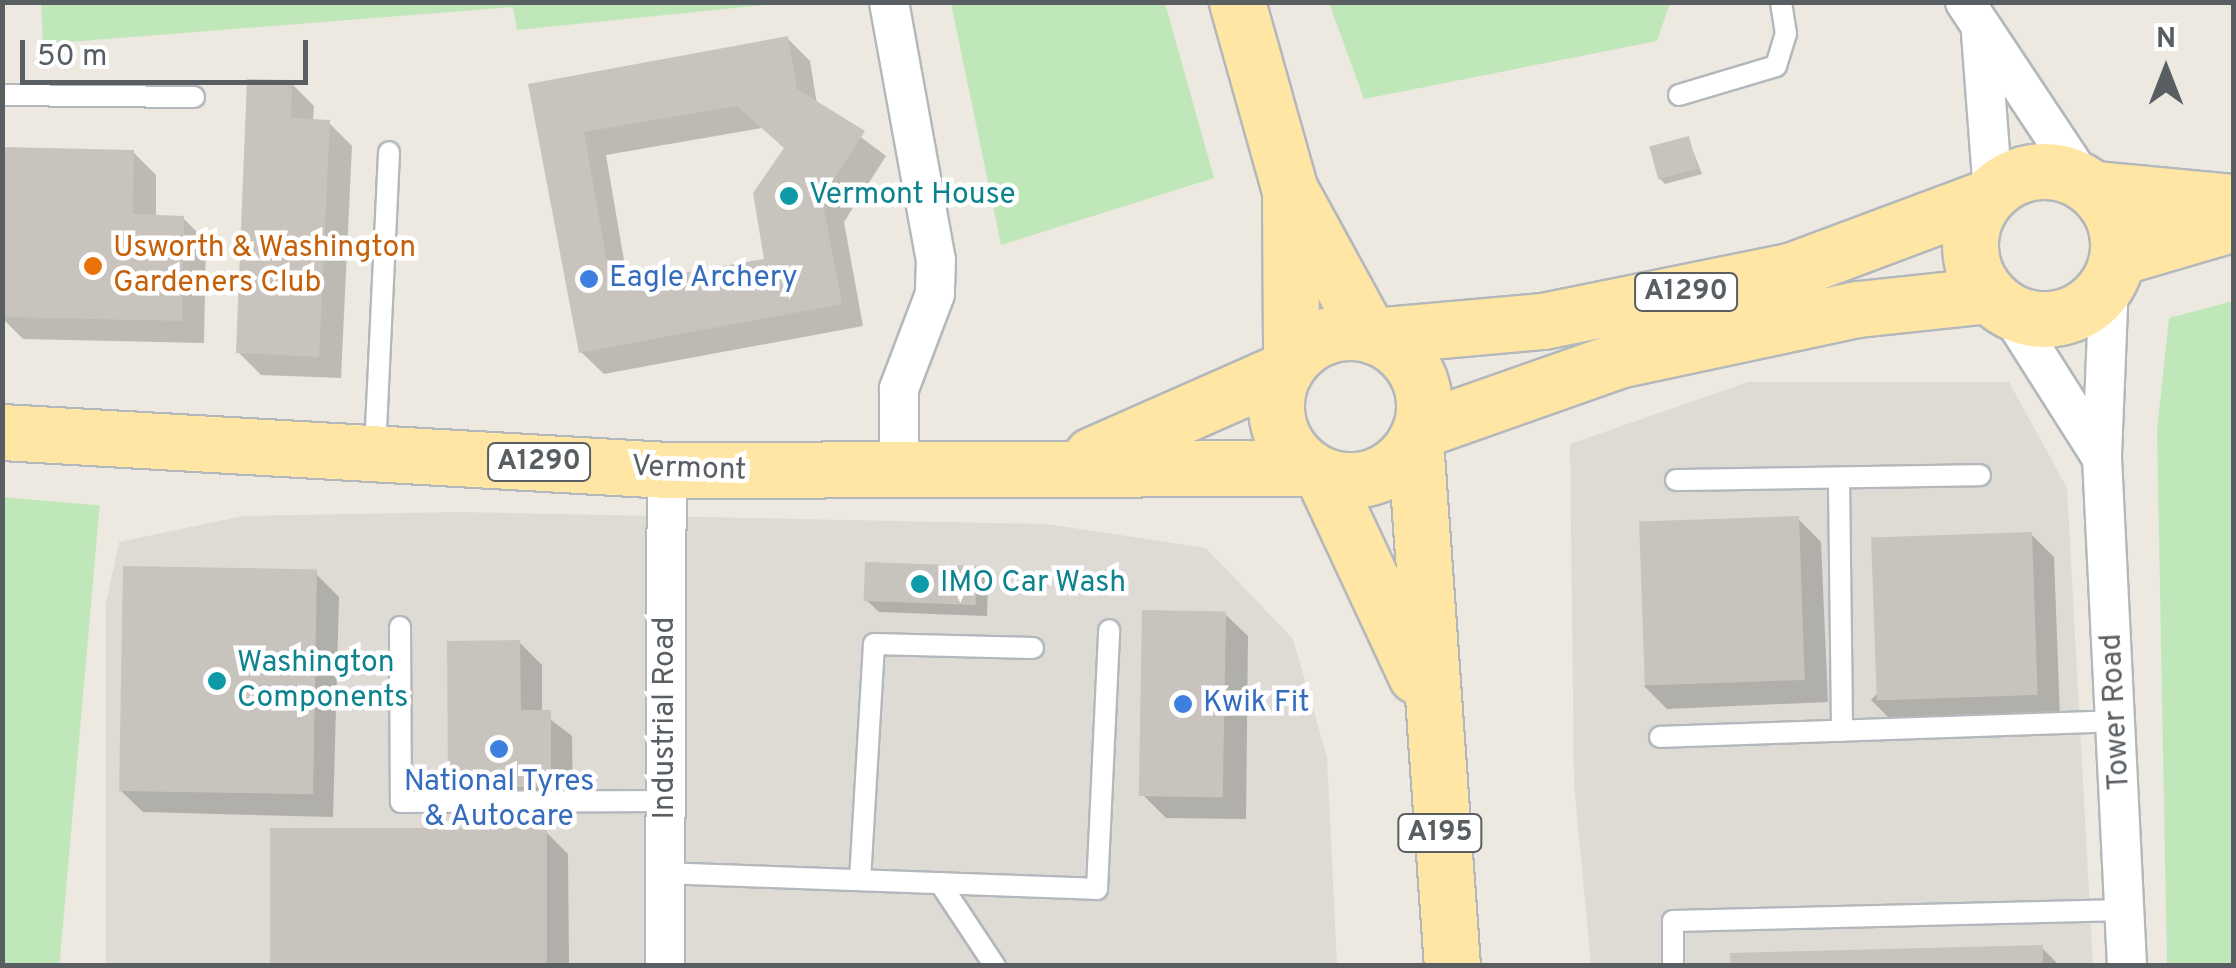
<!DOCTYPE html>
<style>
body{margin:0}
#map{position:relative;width:2236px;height:968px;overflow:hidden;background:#ede9e0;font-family:Overpass,sans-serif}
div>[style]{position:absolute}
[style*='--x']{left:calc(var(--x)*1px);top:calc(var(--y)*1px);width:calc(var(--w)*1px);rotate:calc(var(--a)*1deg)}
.industrial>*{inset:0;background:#dedbd5}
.green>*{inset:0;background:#bfe7ba;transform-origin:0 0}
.shadow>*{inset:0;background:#0003}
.building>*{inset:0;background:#c8c3bd;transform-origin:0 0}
.roads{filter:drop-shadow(2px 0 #b3b8bc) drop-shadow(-2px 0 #b3b8bc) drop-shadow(0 2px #b3b8bc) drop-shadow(0 -2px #b3b8bc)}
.lane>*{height:20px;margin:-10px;padding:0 10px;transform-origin:10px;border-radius:10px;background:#fff}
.street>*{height:38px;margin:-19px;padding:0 19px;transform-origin:19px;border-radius:19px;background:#fff}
.primary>*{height:55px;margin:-27.5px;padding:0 27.5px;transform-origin:27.5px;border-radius:27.5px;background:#ffe6a4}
.primary>.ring{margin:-27.5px;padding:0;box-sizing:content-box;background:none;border:55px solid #ffe6a4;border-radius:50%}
.dots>*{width:28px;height:28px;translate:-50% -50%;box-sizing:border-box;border:5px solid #fff;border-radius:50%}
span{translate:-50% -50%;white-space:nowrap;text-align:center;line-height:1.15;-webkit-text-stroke:9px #fff;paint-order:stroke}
.shield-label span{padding:2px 8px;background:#fff;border:2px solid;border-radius:8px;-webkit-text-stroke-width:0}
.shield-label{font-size:28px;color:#595e63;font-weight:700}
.culture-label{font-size:30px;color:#0d838f}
.left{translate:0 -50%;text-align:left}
.food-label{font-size:30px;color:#c56008}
.shop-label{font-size:30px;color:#366cbe}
.street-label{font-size:30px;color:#595e63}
.frame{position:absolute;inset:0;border:5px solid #595e63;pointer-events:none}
.north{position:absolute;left:2116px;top:20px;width:100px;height:100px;-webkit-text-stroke:8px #fff;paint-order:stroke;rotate:0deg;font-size:28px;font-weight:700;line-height:40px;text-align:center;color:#595e63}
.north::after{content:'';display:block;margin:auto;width:35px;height:45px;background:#595e63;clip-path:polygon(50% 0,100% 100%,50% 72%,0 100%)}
.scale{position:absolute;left:20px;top:40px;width:288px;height:45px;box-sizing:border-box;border:5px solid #595e63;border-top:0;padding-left:12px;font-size:30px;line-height:35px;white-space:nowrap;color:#595e63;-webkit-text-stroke:8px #fff;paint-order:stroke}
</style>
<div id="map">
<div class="industrial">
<div style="clip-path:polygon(1748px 382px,2009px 382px,2067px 488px,2093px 965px,1591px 965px,1574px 784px,1570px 444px)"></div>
<div style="clip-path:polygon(460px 512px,1047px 524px,1206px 548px,1293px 639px,1327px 757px,1337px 965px,106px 966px,106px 604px,119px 542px,243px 516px)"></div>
</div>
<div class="green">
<div style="clip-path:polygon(41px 3px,764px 2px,764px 5px,517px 30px,513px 7px,43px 44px)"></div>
<div style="clip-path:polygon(951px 3px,1165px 3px,1214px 178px,1001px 245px)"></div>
<div style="clip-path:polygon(1329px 3px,1329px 2px,1670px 3px,1657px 41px,1364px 99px)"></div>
<div style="clip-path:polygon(2233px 301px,2233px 965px,2167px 965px,2157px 430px,2169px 318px)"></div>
<div style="left:2px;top:497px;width:98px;height:468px;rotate:5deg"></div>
</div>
<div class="shadow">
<div style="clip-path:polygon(evenodd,787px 38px,810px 61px,817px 104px,886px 156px,844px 222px,863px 326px,604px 374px,581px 352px,531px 86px,787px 38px,762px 128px,786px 149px,767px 261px,628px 284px,606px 155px,762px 128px)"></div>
<div style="clip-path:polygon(291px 83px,314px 106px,313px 122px,329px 123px,352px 146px,341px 378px,261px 375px,238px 352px)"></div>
<div style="clip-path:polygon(1688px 138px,1702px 174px,1665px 184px,1659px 178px)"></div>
<div style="clip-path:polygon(133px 152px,156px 175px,156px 217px,183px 218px,206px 241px,204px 343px,23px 339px,2px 318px,2px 187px)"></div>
<div style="clip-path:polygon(1798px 519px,1821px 542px,1828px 702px,1667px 709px,1644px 686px)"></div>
<div style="clip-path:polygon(2031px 534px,2054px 557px,2060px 717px,1894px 723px,1871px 700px)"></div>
<div style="clip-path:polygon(976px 569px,988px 581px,987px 616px,879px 612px,866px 600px)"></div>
<div style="clip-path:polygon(316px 574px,339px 597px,333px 817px,143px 812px,120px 790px)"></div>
<div style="clip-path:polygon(1225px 614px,1248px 636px,1246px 819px,1166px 818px,1143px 795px)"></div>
<div style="clip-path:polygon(519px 642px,542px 665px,542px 713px,572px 736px,573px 809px,473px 809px,450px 786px)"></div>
<div style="clip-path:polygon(545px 831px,568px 854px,569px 966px,273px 966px)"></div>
<div style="clip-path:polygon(2042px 948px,2060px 966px,1733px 966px)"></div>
</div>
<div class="building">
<div style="clip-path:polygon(evenodd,788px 36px,797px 89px,865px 131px,822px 198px,842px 304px,579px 353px,528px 84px,788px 36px,737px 106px,784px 148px,753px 193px,764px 259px,611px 285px,584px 132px,737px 106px)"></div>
<div style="clip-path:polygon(247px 79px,292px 80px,291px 118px,330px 120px,319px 357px,236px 353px)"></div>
<div style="left:1689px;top:136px;width:34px;height:41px;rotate:75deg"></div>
<div style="clip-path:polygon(2px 147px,134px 150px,133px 214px,184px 216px,182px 321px,2px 317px)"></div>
<div style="left:1799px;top:516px;width:164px;height:160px;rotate:88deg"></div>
<div style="left:2032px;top:532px;width:163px;height:161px;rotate:88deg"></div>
<div style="left:865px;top:562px;width:112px;height:39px;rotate:2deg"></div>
<div style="left:123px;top:566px;width:194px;height:225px;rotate:1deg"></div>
<div style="left:1142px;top:610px;width:84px;height:186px;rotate:1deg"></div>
<div style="clip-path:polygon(520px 640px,521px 710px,551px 710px,551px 787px,448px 787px,447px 641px)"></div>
<div style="left:547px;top:828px;width:138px;height:277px;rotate:90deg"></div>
<div style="clip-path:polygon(2043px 945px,2043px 966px,1731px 966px,1730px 953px)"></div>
</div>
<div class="roads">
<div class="lane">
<div style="--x:2;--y:95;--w:192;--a:0.6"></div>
<div style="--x:1679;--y:95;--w:101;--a:-16.6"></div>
<div style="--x:1776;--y:66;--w:34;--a:-73"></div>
<div style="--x:1786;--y:34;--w:32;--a:-99"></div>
<div style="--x:375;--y:450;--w:298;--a:-87.3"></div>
<div style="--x:1676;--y:480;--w:304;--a:-0.9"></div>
<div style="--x:1839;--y:480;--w:251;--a:89.3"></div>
<div style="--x:400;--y:627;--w:175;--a:89.7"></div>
<div style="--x:401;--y:802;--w:265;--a:-0.2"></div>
<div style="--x:1660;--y:737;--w:459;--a:-2"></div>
<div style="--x:665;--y:873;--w:432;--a:2.1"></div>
<div style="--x:1097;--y:889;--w:259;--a:-87.3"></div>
<div style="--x:860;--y:880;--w:236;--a:-86.6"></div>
<div style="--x:874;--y:644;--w:159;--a:1.4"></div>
<div style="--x:940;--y:883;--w:100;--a:56.5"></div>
<div style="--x:1673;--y:966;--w:45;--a:-90"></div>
<div style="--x:1673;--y:921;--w:452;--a:-1.4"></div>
</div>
<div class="street">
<div style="--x:889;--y:2;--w:262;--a:79.7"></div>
<div style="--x:936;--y:260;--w:34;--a:92"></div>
<div style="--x:935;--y:294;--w:102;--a:110.8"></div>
<div style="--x:899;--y:389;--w:86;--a:90"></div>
<div style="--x:1965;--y:2;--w:219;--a:56.4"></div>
<div style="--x:1981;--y:33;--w:158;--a:85.7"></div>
<div style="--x:2109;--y:281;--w:177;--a:92.3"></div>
<div style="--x:2102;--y:458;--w:509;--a:87.18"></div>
<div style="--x:2008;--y:310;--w:175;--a:57.6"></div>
<div style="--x:665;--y:966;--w:496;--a:-89.8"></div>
</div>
<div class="primary">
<div style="--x:1237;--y:2;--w:195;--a:74.3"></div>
<div style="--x:1290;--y:190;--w:164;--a:61.3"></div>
<div class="ring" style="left:1970px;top:171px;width:93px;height:93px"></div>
<div style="--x:2094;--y:189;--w:141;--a:5.3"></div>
<div style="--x:1290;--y:198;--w:163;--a:89.6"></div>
<div style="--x:2118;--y:257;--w:121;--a:-16.3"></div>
<div class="ring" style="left:1276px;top:332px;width:93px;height:93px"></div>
<div style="--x:1374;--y:336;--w:170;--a:-5.1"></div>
<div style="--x:1543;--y:321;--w:255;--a:-11.5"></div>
<div style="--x:1793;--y:270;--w:206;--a:-20.5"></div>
<div style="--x:1420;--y:430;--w:214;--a:-19.4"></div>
<div style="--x:1622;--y:359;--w:241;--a:-12"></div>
<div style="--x:1858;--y:309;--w:132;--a:-6.1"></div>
<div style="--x:2;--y:432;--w:666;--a:3.27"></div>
<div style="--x:667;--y:470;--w:640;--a:-0.18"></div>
<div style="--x:1415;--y:441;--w:526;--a:85.97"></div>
<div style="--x:1092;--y:455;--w:211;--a:-23.8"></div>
<div style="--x:1323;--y:476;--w:220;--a:65"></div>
</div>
</div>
<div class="dots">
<div style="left:789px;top:196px;background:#0f9aa8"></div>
<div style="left:93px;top:266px;background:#e8710a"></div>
<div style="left:589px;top:279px;background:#3f7fe0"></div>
<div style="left:920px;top:584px;background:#0f9aa8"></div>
<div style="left:217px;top:681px;background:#0f9aa8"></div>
<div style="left:1183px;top:704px;background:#3f7fe0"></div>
<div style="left:499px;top:749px;background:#3f7fe0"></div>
</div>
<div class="shield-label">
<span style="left:1686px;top:292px">A1290</span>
<span style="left:539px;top:462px">A1290</span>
<span style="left:1440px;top:833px">A195</span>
</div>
<div class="culture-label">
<span class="left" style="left:809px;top:196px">Vermont House</span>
<span class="left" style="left:940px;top:584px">IMO Car Wash</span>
<span class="left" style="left:237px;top:681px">Washington<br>Components</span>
</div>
<div class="food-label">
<span class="left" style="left:113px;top:266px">Usworth &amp; Washington<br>Gardeners Club</span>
</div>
<div class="shop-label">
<span class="left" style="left:609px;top:279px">Eagle Archery</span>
<span class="left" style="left:1203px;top:704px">Kwik Fit</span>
<span style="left:499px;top:800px">National Tyres<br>&amp; Autocare</span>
</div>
<div class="street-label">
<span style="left:689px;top:470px;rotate:2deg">Vermont</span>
<span style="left:2117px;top:712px;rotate:-93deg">Tower Road</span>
<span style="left:666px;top:718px;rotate:-90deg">Industrial Road</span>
</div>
<div class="frame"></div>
<div class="north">N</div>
<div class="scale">50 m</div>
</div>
